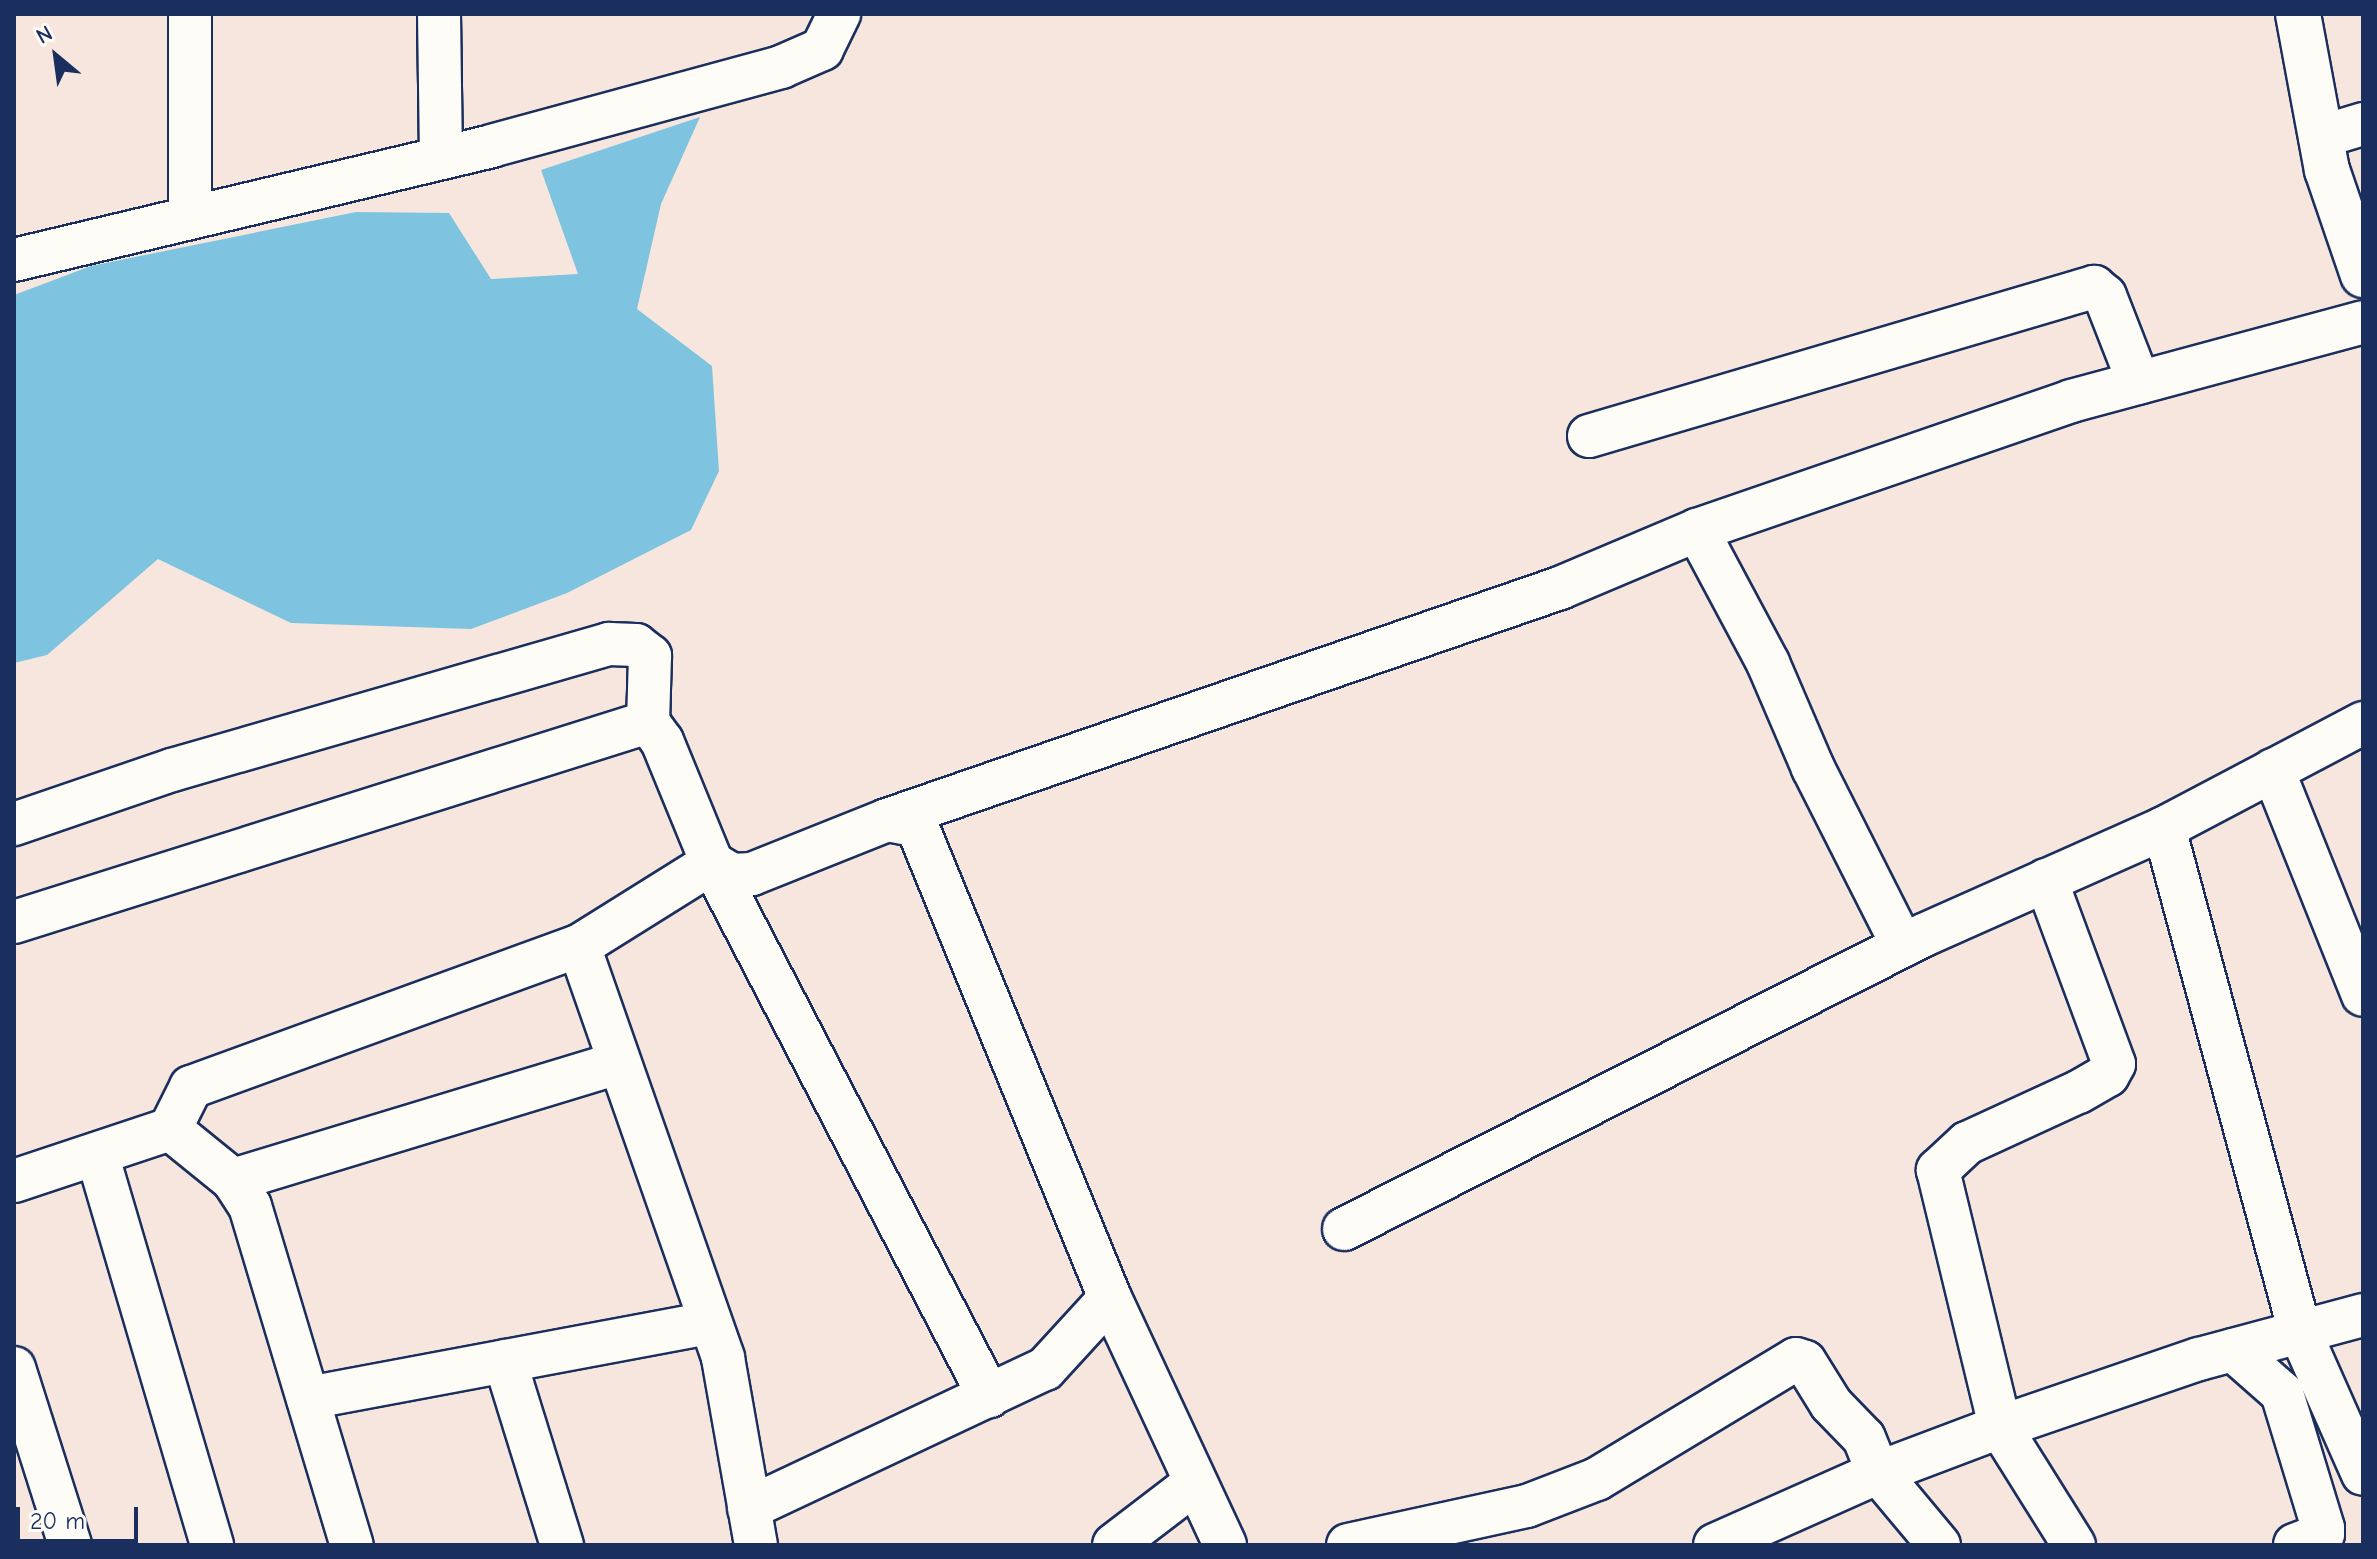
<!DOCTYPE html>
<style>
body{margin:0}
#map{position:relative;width:2377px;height:1559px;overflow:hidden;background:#f7e6dd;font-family:"Comic Neue",sans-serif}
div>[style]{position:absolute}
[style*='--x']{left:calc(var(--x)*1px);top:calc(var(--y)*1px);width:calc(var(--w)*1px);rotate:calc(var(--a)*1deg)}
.water>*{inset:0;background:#7ec3df}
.roads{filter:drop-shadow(2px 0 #1b2f5e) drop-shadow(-2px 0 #1b2f5e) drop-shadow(0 2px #1b2f5e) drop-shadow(0 -2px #1b2f5e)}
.street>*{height:42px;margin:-21px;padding:0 21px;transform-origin:21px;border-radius:21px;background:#fdfcf7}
.secondary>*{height:44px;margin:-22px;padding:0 22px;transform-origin:22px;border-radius:22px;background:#fdfcf7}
span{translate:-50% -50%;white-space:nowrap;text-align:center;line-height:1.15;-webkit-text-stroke:6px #fdfcf7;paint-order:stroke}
.frame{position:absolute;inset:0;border:16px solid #1b2f5e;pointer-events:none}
.north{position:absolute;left:16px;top:16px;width:80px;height:80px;-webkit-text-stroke:6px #fdfcf7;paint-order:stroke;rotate:331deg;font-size:22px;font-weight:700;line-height:32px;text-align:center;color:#1b2f5e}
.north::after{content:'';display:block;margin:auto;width:28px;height:36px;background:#1b2f5e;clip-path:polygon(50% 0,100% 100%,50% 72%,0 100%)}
.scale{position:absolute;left:16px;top:1507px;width:122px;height:36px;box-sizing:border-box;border:4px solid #1b2f5e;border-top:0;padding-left:10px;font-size:24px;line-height:28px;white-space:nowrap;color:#1b2f5e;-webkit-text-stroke:6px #fdfcf7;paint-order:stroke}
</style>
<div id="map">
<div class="water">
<div style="clip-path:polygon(700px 117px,661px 204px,637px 309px,712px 366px,719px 471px,691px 530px,567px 593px,471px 629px,291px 623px,158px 559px,47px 655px,14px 663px,14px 295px,91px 266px,356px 212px,449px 213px,491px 279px,578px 274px,541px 170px)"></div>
</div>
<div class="roads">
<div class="street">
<div style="--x:439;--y:14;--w:144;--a:89.2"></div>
<div style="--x:2320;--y:137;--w:45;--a:-16.8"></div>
<div style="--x:190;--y:215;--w:201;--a:-90"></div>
<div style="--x:14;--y:260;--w:490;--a:-13.4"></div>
<div style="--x:491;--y:146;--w:301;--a:-15.2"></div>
<div style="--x:781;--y:67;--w:45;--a:-23.7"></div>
<div style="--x:822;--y:49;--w:39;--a:-64"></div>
<div style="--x:1589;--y:436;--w:527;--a:-16.44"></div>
<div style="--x:2094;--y:287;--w:14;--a:39"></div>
<div style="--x:2105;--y:296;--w:93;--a:68.7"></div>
<div style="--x:1697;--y:530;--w:151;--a:61.9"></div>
<div style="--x:1768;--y:663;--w:114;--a:66.8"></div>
<div style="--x:1813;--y:768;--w:199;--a:63.2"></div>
<div style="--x:2273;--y:770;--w:242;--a:68.2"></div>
<div style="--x:887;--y:820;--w:712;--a:-19.02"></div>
<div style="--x:1560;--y:588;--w:149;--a:-22.9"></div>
<div style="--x:1697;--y:530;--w:396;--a:-19"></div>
<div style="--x:2071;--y:401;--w:302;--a:-15.1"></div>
<div style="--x:14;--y:824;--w:167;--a:-18.9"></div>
<div style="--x:172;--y:770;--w:455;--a:-16.1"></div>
<div style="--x:609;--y:644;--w:27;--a:2"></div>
<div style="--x:636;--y:645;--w:18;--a:38"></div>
<div style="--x:650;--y:656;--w:66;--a:91.7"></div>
<div style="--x:2164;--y:828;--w:522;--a:74.9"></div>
<div style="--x:2300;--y:1332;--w:155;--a:66.1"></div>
<div style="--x:2046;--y:880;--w:196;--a:69.7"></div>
<div style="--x:2114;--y:1064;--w:13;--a:119"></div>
<div style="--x:2108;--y:1075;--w:34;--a:150"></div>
<div style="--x:2078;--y:1092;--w:122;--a:155.3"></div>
<div style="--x:1967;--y:1143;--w:40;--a:137"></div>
<div style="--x:1938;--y:1170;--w:264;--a:76.4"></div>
<div style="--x:2000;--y:1427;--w:139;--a:57.9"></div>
<div style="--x:14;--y:922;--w:665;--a:-17.51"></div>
<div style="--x:648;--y:722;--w:24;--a:54"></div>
<div style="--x:662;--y:741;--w:132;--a:67.7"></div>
<div style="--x:712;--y:863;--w:23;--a:31"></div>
<div style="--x:732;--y:875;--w:20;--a:-3"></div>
<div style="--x:752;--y:874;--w:145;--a:-21.8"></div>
<div style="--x:887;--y:820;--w:31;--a:11"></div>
<div style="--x:917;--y:826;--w:510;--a:67.76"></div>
<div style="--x:1110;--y:1298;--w:272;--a:65"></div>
<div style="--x:579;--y:946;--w:436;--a:70.7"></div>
<div style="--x:723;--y:1358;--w:190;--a:80"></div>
<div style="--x:170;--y:1129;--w:81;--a:39"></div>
<div style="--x:233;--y:1180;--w:31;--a:57"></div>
<div style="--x:250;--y:1206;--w:354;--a:73.3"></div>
<div style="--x:97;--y:1154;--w:408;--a:73.6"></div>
<div style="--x:233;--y:1180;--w:403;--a:-16.9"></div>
<div style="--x:14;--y:1181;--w:164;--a:-18.4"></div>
<div style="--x:170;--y:1129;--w:47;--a:-63.4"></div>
<div style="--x:191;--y:1087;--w:413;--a:-20"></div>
<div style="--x:579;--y:946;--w:157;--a:-32"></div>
<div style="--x:712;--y:863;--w:601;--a:62.54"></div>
<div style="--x:1344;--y:1229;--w:650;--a:-26.88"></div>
<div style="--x:1924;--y:935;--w:263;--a:-24"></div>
<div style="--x:2164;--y:828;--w:225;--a:-27.8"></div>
<div style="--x:2233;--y:1350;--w:65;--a:41.3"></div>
<div style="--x:2282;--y:1393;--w:141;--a:73.1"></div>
<div style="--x:2323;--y:1528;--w:6;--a:90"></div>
<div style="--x:2323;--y:1534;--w:30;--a:159"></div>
<div style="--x:505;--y:1361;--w:193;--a:72.8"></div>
<div style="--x:14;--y:1368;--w:186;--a:72.4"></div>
<div style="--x:308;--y:1398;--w:409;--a:-10.6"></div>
<div style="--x:749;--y:1508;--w:327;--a:-25.2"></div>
<div style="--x:1045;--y:1369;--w:96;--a:-47.5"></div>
<div style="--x:1114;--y:1545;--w:102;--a:-37.4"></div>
<div style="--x:1348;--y:1545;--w:183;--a:-12.3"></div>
<div style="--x:1527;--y:1506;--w:75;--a:-21.1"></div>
<div style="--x:1597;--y:1479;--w:232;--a:-31.1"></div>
<div style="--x:1796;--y:1359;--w:9;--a:18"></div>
<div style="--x:1805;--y:1362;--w:49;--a:58.2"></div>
<div style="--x:1831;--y:1404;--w:47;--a:45.9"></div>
<div style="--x:1864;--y:1438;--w:37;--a:68"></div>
<div style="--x:1878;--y:1472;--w:95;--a:50.1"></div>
<div style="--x:1715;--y:1545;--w:170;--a:-24"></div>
<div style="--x:1870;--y:1476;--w:139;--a:-20.7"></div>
<div style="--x:2000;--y:1427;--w:210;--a:-18.9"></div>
<div style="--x:2199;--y:1359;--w:170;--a:-15"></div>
</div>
<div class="secondary">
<div style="--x:2298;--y:14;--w:159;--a:79.5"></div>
<div style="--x:2327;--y:170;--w:111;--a:71.1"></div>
</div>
</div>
<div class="frame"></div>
<div class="north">N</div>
<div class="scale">20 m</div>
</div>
